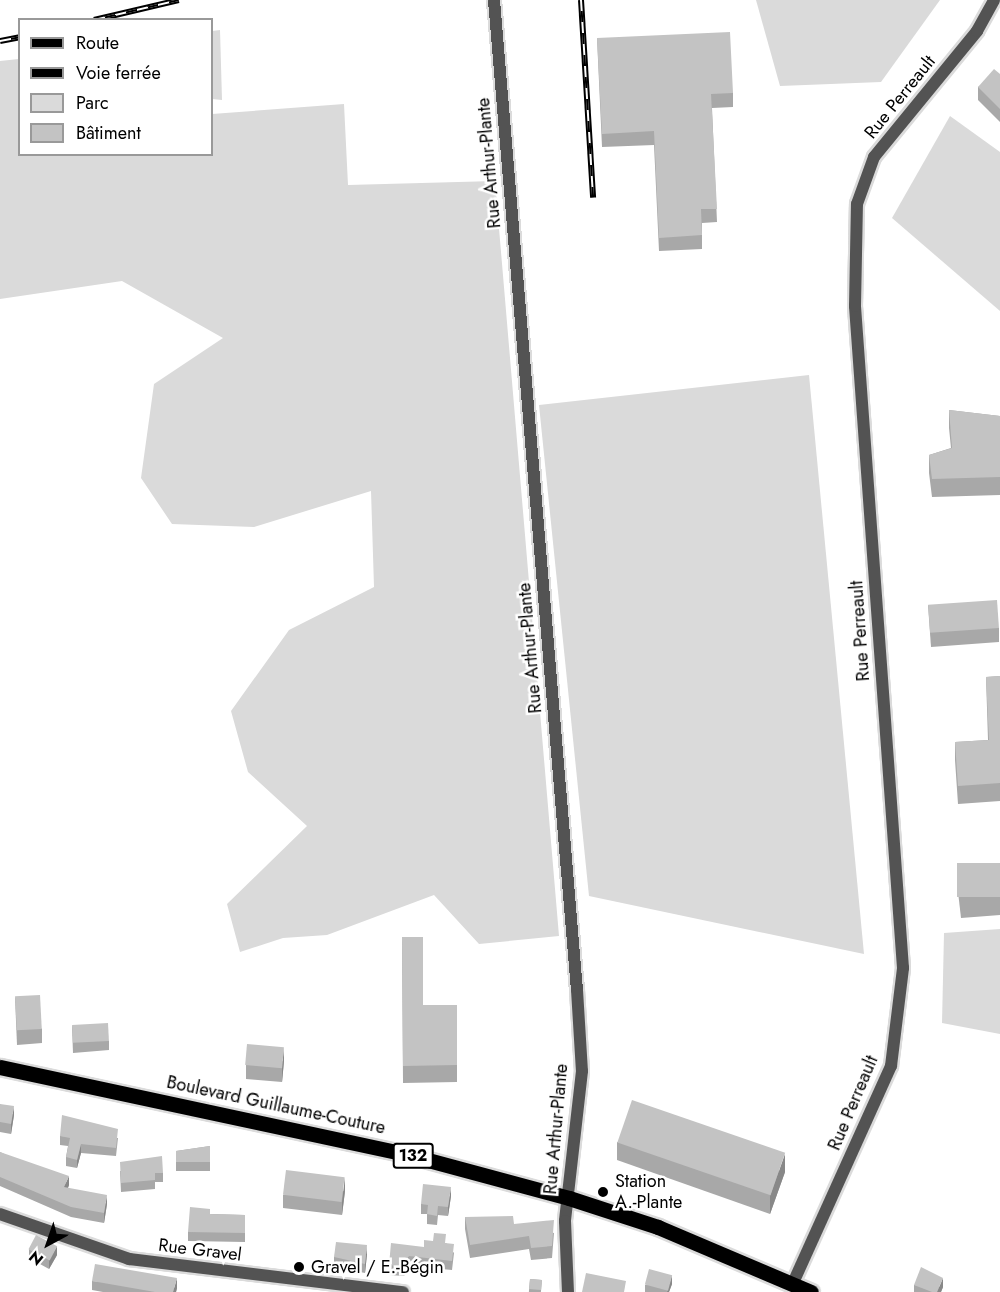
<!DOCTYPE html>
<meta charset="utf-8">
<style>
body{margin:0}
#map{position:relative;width:1000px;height:1292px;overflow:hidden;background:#fff;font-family:Jost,sans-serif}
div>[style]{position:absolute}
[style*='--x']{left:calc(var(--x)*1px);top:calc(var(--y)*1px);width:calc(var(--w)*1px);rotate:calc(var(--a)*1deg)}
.green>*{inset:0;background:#dadada}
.roads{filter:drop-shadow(2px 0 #dbdbdb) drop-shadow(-2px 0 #dbdbdb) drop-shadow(0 2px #dbdbdb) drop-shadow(0 -2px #dbdbdb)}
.minor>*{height:12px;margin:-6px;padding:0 6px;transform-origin:6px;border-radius:6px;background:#535353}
.major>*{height:15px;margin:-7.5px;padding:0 7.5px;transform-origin:7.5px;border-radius:7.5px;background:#000}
.rail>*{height:6px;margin-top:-3px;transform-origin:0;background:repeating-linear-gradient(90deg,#fff 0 11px,#000 0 22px);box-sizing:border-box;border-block:2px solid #000}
.wall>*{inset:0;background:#a8a8a8;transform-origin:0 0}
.shaded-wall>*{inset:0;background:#888}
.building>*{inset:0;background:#c3c3c3;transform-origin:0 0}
.dots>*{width:16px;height:16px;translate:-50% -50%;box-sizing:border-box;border:3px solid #fff;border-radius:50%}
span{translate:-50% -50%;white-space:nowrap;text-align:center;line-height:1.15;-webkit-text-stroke:5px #fff;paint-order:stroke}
.shield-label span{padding:2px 4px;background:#fff;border:2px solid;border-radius:4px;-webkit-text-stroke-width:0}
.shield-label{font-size:16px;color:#000;font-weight:700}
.street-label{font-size:18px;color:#000}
.poi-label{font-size:18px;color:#000}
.left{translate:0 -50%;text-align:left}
.legend{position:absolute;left:18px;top:18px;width:195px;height:138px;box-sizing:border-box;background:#fff;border:2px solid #999;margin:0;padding:8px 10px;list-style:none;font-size:18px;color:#000}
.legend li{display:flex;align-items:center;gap:12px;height:30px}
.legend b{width:30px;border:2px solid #999}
.north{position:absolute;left:18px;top:1214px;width:60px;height:60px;-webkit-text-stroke:4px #fff;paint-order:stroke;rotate:220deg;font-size:16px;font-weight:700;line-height:24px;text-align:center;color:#000}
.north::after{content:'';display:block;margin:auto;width:21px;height:27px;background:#000;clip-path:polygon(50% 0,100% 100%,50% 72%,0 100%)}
</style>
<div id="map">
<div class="green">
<div style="clip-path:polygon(756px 0,940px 0,881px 82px,780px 86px)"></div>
<div style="clip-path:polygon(220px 30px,222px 100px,212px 99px,212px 31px)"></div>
<div style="clip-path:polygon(19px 59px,20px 154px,212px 154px,212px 114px,344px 104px,348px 185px,495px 181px,559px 936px,479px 944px,434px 895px,327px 935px,283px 938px,240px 952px,227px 904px,307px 826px,248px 772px,231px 711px,289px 630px,374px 587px,371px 491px,254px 527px,172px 524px,141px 478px,154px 384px,223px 338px,122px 281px,0 299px,0 61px)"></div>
<div style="clip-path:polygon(950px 116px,1000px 152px,1000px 311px,892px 218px)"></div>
<div style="clip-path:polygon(809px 375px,864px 954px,589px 896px,539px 405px)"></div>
<div style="clip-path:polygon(1000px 929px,1000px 1034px,942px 1023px,944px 933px)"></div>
</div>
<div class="roads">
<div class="minor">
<div style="--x:494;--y:0;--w:993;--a:85.21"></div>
<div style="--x:577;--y:990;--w:81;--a:86.5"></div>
<div style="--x:582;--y:1071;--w:151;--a:96.5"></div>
<div style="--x:565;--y:1221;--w:71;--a:87.6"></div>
<div style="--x:0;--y:1214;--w:137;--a:19.2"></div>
<div style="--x:129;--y:1259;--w:276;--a:6.9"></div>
<div style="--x:793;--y:1283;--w:238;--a:-65.7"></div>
<div style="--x:891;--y:1066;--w:99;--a:-83"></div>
<div style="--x:903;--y:968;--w:664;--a:-94.15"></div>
<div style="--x:855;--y:306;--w:102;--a:-88.9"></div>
<div style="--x:857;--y:204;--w:50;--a:-70.1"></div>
<div style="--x:874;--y:157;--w:163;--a:-50.7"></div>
<div style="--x:977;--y:31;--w:35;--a:-61"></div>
</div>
<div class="major">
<div style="--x:0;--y:1067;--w:411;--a:12.1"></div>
<div style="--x:402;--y:1153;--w:173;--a:15.1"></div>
<div style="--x:569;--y:1198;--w:94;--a:18"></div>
<div style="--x:658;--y:1227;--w:166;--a:23"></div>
</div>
</div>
<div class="rail">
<div style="--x:581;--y:0;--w:198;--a:86.5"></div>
<div style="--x:94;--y:20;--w:87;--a:-13.2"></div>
<div style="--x:0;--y:41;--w:20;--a:-11"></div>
</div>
<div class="wall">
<div style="clip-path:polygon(597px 38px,733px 93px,733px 107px,712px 108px,717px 222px,702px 223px,702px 249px,659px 251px,654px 145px,602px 147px)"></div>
<div style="clip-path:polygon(1000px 74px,1000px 122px,978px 100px,978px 87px)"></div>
<div style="clip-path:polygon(949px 410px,1000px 416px,1000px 495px,932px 497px,929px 473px,929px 455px,951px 448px,949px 428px)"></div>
<div style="clip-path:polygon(928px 605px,999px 628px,999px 642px,931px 647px)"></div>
<div style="clip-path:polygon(1000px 676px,1000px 801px,958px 804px,955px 760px,955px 742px,988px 740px,986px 677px)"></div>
<div style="clip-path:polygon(1000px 863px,1000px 915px,961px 918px,957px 883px,957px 865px)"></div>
<div style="clip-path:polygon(402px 937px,423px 1005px,457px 1005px,457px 1082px,403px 1083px)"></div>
<div style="clip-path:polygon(15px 997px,42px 1029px,42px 1043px,17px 1045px)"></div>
<div style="clip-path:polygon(72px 1026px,109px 1041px,109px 1050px,73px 1053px)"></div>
<div style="clip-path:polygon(284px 1061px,282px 1082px,246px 1079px,246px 1065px)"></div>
<div style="clip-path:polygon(0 1104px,14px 1115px,11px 1134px,0 1132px)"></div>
<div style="clip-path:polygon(60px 1136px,118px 1138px,116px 1156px,81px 1153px,77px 1168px,66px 1166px,66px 1157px,68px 1146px,60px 1145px)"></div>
<div style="clip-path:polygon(617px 1142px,785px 1172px,770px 1214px,617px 1160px)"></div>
<div style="clip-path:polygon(210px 1146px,210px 1171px,176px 1171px,176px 1151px)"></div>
<div style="clip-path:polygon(0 1152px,69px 1185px,68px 1188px,107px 1204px,104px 1223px,71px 1217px,0 1186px)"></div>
<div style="clip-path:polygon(120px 1171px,163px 1173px,163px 1182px,155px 1182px,155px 1189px,121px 1192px)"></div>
<div style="clip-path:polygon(345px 1191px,342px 1215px,283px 1208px,283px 1195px)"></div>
<div style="clip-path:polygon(451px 1196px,448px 1216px,438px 1215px,437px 1225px,427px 1224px,427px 1214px,421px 1214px,421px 1204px)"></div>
<div style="clip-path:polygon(210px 1214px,245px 1215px,245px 1242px,188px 1241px,188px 1232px)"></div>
<div style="clip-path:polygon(465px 1217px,514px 1224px,554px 1233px,552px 1258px,531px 1260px,529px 1249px,470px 1258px,465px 1229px)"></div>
<div style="clip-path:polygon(446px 1243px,454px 1253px,452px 1270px,409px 1266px,404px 1276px,389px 1275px,389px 1265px,424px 1247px)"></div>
<div style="clip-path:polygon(29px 1249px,57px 1255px,49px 1269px,29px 1258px)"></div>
<div style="clip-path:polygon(367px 1254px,365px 1273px,334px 1267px,334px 1257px)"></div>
<div style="left:530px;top:1279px;width:12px;height:13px;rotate:5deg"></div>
<div style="clip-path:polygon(92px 1281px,177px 1288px,176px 1292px,103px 1292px,92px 1290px)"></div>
<div style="clip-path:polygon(672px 1284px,669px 1292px,645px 1292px,645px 1285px)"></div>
<div style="clip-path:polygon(914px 1285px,943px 1287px,941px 1292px,914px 1292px)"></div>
</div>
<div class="shaded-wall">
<div style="clip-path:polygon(284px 1047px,284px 1061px,282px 1082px,282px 1068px)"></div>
<div style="clip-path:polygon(14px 1106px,14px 1115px,11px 1134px,11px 1124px)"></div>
<div style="clip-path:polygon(81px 1144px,81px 1153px,77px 1168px,77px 1160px)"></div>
<div style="clip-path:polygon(785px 1154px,785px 1172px,770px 1214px,770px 1196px)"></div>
<div style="clip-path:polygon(69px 1176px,69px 1185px,64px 1197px,64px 1187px)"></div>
<div style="clip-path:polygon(345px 1177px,345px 1191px,342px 1215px,342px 1202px)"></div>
<div style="clip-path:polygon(451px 1187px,451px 1196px,448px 1216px,448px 1207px)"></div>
<div style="clip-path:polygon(107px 1195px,107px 1204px,104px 1223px,104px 1213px)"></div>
<div style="clip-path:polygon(367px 1245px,367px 1254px,365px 1273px,365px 1264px)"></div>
<div style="clip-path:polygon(57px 1246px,57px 1255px,49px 1269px,49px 1260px)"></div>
<div style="clip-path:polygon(409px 1256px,409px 1266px,404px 1276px,404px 1267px)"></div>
<div style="clip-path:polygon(672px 1275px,672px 1284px,669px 1292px,667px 1292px)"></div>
<div style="clip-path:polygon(177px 1278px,177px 1288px,176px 1292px,173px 1292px)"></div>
<div style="clip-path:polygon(943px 1278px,943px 1287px,941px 1292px,937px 1292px)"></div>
</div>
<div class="building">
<div style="clip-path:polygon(730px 32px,733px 93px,711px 94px,717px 209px,701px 209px,702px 235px,659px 238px,654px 131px,602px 134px,597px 38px)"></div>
<div style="clip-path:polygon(994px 69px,1000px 74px,1000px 109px,978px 87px)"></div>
<div style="clip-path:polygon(949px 410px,1000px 416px,1000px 477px,932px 479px,929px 455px,952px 448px)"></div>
<div style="left:997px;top:600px;width:28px;height:69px;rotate:86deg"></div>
<div style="clip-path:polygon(1000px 676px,1000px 783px,958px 786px,955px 742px,989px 740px,986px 677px)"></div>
<div style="left:1000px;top:863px;width:34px;height:43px;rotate:90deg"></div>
<div style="clip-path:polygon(402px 937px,423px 937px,423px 1005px,457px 1005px,457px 1065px,403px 1066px)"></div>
<div style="left:40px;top:995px;width:34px;height:25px;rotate:87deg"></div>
<div style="left:108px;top:1023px;width:18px;height:36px;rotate:87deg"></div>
<div style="left:247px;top:1044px;width:37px;height:21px;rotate:5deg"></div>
<div style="left:632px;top:1100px;width:162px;height:45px;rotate:19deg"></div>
<div style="clip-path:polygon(0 1104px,14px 1106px,11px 1124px,0 1122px)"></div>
<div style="clip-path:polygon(62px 1115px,118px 1129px,116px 1148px,81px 1144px,77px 1160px,66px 1157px,70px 1138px,60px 1136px)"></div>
<div style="clip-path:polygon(210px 1146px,210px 1162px,176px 1162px,176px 1151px)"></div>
<div style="clip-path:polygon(0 1152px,69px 1176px,64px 1187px,107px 1195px,104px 1213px,71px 1207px,0 1177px)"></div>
<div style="clip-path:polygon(162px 1156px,163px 1173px,155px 1173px,155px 1180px,121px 1183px,120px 1162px)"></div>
<div style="left:286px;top:1170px;width:59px;height:25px;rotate:7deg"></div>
<div style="clip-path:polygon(423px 1184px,451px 1187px,448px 1207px,438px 1206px,437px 1216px,427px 1214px,428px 1205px,421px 1204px)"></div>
<div style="clip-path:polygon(190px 1207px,210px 1209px,210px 1214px,245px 1215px,245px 1233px,188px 1232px)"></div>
<div style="clip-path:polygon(513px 1216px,514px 1224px,554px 1220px,552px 1246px,531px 1248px,529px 1236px,470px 1245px,465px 1217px)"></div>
<div style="clip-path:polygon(434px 1233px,446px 1234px,445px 1243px,454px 1244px,452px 1261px,409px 1256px,404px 1267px,389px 1265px,391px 1243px,424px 1247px,424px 1240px,433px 1241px)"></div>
<div style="left:36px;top:1235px;width:24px;height:16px;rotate:28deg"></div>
<div style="clip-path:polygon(336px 1242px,367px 1245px,365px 1264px,334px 1257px)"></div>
<div style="clip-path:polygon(95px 1264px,177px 1278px,173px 1292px,155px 1292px,92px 1281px)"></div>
<div style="clip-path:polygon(921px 1267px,943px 1278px,937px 1292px,932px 1292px,914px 1285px)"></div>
<div style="left:649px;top:1269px;width:24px;height:16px;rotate:15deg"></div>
<div style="clip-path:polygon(586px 1273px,626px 1281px,624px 1292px,582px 1292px)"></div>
<div style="left:530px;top:1279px;width:12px;height:10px;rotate:5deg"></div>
</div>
<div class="dots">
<div style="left:603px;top:1192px;background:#000"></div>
<div style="left:299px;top:1267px;background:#000"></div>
</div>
<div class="shield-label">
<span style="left:413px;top:1156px">132</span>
</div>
<div class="street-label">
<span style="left:900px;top:97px;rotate:-51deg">Rue Perreault</span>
<span style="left:489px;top:163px;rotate:-95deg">Rue Arthur-Plante</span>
<span style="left:860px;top:631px;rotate:-94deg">Rue Perreault</span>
<span style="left:530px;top:648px;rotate:-95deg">Rue Arthur-Plante</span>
<span style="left:853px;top:1103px;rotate:-67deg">Rue Perreault</span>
<span style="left:276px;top:1105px;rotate:12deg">Boulevard Guillaume-Couture</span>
<span style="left:556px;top:1129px;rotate:-85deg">Rue Arthur-Plante</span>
<span style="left:200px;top:1250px;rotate:7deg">Rue Gravel</span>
</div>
<div class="poi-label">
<span class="left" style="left:615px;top:1192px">Station<br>A.-Plante</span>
<span class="left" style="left:311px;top:1267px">Gravel / E.-Bégin</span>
</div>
<ul class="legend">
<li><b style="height:8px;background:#000"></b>Route</li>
<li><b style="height:8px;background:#000"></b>Voie ferrée</li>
<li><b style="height:16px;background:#dadada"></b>Parc</li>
<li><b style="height:16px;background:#c3c3c3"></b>Bâtiment</li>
</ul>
<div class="north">N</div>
</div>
